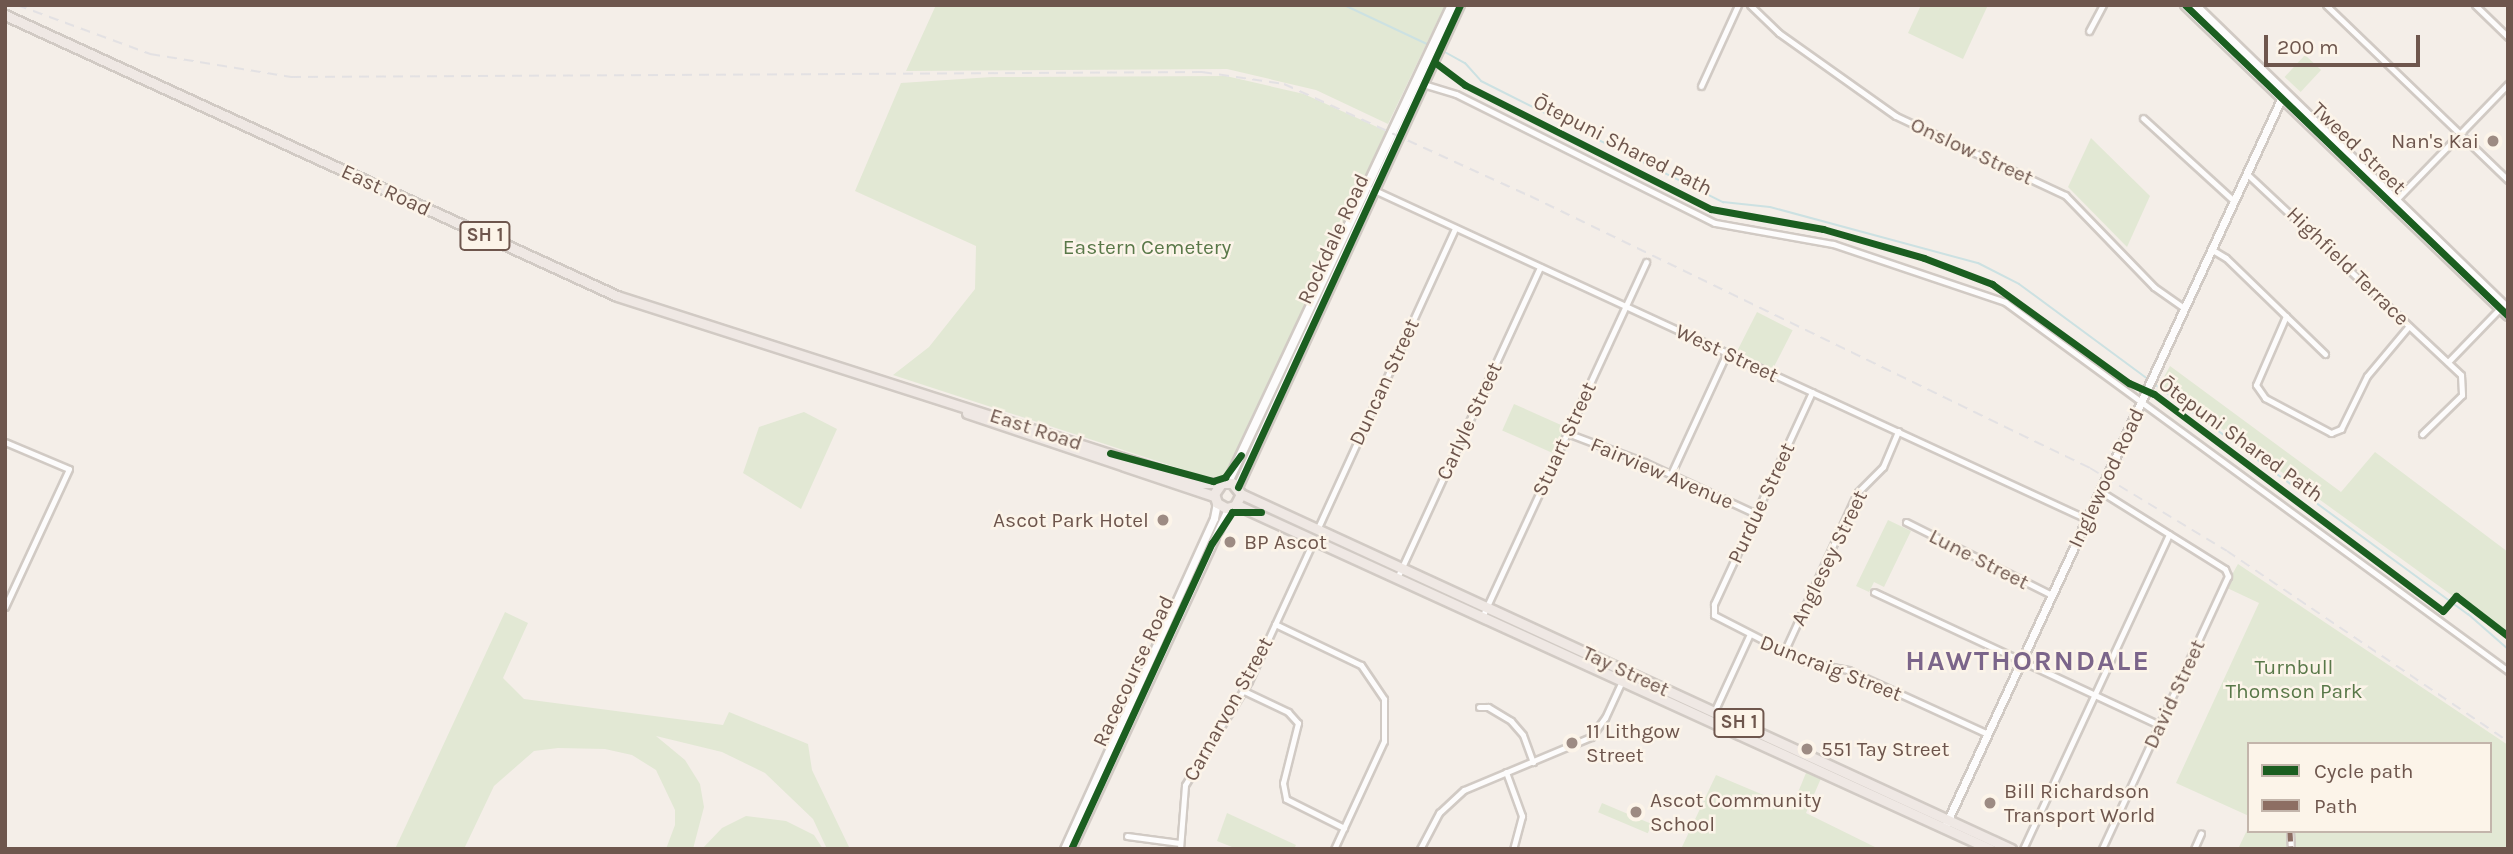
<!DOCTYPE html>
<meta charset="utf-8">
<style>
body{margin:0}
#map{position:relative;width:2513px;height:854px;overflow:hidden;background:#f4eee8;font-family:Karla,sans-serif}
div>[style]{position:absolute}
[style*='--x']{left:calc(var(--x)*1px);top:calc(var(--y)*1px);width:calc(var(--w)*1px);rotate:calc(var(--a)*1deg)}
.green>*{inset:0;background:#e2e8d4;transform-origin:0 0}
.stream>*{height:2px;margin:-1px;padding:0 1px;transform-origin:1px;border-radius:1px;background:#cce1e2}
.roads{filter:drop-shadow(2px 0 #d1cac4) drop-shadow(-2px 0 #d1cac4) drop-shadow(0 2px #d1cac4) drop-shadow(0 -2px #d1cac4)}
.minor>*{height:5px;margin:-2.5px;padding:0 2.5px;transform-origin:2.5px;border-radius:2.5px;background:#fdfcfc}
.tertiary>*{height:7px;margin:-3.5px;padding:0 3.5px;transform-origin:3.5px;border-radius:3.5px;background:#fdfcfc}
.secondary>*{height:8px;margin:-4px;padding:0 4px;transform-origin:4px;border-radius:4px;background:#fdfcfc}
.trunk>*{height:9px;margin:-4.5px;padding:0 4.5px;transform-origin:4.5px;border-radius:4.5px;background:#efe8e4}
.rail>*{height:2px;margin-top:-1px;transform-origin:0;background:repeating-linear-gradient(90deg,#e3e1e3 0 10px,transparent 0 17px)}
.quiet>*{height:5px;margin-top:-2.5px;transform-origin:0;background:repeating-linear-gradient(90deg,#8d6e63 0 10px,transparent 0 15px)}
.cycleway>*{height:7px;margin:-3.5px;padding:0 3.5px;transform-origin:3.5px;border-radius:3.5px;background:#1b5e20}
.dots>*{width:19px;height:19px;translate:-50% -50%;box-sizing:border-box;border:4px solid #fcf4e9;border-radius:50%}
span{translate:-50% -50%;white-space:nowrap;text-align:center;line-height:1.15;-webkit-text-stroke:5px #fcf4e9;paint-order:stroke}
.shield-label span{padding:2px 5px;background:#fcf4e9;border:2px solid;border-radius:5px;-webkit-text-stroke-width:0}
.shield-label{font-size:19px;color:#6e564d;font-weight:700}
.poi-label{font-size:21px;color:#6e564d}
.right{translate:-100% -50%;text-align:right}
.left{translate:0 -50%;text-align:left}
.street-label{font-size:21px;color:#6e564d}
.park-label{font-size:21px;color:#597849}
.district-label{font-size:28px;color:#7b658a;font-weight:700;letter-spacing:2px}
.frame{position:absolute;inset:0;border:7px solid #6e564d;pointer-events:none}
.legend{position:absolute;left:2247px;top:742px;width:245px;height:91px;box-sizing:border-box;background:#fcf4e9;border:2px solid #c3b5ab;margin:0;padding:9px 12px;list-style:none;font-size:21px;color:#6e564d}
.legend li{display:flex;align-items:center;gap:14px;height:35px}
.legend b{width:35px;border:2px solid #c3b5ab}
.scale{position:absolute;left:2264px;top:35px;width:156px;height:32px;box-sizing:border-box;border:4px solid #6e564d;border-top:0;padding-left:9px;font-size:21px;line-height:24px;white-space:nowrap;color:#6e564d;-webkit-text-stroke:5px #fcf4e9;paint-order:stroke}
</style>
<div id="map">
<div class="green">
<div style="clip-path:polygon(936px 5px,1445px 5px,1388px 124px,1316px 90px,1227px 69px,906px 71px)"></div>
<div style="clip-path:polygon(1921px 5px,1988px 5px,1963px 59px,1908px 33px)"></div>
<div style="left:2305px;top:55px;width:22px;height:30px;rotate:43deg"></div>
<div style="clip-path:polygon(1226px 76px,1304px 94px,1386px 131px,1224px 477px,1209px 478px,893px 375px,929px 347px,975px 289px,976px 246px,855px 191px,901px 83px,992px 77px)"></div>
<div style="clip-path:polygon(2091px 138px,2150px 196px,2127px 247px,2068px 187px)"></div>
<div style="left:1757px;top:312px;width:40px;height:44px;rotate:27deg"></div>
<div style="clip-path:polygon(2170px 366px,2341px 492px,2375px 452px,2508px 552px,2508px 636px,2160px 384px)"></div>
<div style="left:1514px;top:404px;width:57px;height:29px;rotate:24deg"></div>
<div style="clip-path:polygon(804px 412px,837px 429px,801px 509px,743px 473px,759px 427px)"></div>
<div style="clip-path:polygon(1888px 520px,1911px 531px,1884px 587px,1874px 582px,1869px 592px,1856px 586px)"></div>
<div style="clip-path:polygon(2238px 564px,2508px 745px,2508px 849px,2238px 849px,2249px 826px,2249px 831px,2490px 831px,2490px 744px,2249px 744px,2249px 816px,2176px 783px,2259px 603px,2225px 587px)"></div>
<div style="clip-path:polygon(505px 612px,528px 623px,503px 678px,524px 699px,723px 725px,729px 712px,808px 744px,812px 770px,850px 849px,827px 849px,813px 819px,765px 773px,722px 752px,656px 736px,685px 760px,700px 784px,704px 807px,693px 849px,666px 849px,675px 825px,675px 810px,656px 770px,632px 755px,605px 749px,558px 748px,534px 751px,494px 786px,464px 849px,395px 849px)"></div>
<div style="clip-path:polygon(1808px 768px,1822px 776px,1806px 813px,1879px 849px,1681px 849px,1716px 775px,1792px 807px)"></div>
<div style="left:1602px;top:803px;width:54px;height:10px;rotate:23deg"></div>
<div style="clip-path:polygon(1227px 813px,1296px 845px,1294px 849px,1237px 849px,1217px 841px)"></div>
<div style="clip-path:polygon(746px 816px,786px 821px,814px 835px,823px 849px,702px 849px,722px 828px)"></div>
</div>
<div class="stream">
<div style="--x:1344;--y:5;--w:94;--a:25.2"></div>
<div style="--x:1443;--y:51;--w:25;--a:29"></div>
<div style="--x:1465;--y:63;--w:24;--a:48"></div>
<div style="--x:1481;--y:81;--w:271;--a:26.6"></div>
<div style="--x:1723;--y:202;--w:47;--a:6.1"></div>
<div style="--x:1770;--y:207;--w:215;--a:15.1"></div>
<div style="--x:1978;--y:263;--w:46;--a:27.1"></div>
<div style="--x:2019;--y:284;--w:160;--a:36.4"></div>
<div style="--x:2153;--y:383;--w:391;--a:36.3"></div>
<div style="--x:2468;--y:614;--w:53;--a:41.2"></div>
</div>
<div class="roads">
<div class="minor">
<div style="--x:1750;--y:5;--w:40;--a:44"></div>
<div style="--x:1779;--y:33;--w:143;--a:35.4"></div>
<div style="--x:1896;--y:116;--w:187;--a:25.1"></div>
<div style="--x:2065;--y:195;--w:128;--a:45.9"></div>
<div style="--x:2154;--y:287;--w:37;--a:35"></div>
<div style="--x:2326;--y:5;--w:252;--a:43.9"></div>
<div style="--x:2475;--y:5;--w:46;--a:44.1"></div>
<div style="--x:2089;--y:31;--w:30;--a:-62"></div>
<div style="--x:1423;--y:84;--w:34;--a:17"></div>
<div style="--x:1456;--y:94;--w:289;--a:26.5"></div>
<div style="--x:1715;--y:223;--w:120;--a:10.1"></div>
<div style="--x:1833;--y:244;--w:182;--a:18.6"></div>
<div style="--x:2005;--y:302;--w:624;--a:36.26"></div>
<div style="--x:1701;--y:86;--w:89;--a:-65.4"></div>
<div style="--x:2143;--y:118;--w:123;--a:42.4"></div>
<div style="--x:2246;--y:173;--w:295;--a:43.2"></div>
<div style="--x:2461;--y:375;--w:20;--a:87"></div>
<div style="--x:2462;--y:395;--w:56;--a:135.7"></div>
<div style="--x:1372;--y:189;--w:787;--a:24.78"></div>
<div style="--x:2394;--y:202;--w:164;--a:-46"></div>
<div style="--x:2211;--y:249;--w:17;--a:31"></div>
<div style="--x:2226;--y:258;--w:138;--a:44.1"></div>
<div style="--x:2286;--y:316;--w:75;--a:113.5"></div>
<div style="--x:2256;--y:385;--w:16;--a:55"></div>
<div style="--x:2265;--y:398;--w:75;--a:27.9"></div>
<div style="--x:2331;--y:433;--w:11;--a:-22"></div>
<div style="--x:2341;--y:429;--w:59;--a:-63.9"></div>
<div style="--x:2367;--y:376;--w:65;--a:-50"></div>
<div style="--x:2448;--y:362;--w:78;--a:-46"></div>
<div style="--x:1812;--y:392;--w:234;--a:114.8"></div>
<div style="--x:1714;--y:604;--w:11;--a:90"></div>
<div style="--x:1714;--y:615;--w:103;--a:27.1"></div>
<div style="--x:1806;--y:662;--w:43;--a:10.8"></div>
<div style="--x:1848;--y:670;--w:154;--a:24.6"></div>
<div style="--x:1567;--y:433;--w:82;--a:20.6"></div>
<div style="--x:1644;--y:462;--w:123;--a:24.9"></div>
<div style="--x:5;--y:442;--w:69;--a:22.9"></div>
<div style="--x:69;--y:469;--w:152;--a:114.9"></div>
<div style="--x:1671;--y:474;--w:133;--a:-65.2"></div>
<div style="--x:2100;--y:491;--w:147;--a:32"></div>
<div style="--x:2225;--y:569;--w:8;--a:67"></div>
<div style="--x:2228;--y:576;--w:301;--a:114.8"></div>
<div style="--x:1906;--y:522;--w:163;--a:26.6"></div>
<div style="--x:1317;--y:530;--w:332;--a:-65.4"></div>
<div style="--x:1398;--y:576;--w:340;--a:-65.3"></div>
<div style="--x:1874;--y:592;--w:315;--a:25"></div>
<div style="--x:1483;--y:615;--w:389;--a:-65.2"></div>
<div style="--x:1275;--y:624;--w:95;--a:25.5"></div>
<div style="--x:1361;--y:665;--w:41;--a:55.9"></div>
<div style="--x:1384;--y:699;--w:42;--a:90"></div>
<div style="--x:1384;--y:741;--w:119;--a:114.8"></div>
<div style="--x:1784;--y:652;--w:175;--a:-65.3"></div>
<div style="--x:1857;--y:493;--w:37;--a:-45"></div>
<div style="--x:1883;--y:467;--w:39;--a:-67"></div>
<div style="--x:1244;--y:691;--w:49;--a:25.5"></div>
<div style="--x:1288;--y:712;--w:15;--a:48"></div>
<div style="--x:1298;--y:723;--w:62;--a:104"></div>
<div style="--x:1283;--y:783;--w:16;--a:79"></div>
<div style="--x:1286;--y:799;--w:65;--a:26.6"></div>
<div style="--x:1479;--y:707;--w:9;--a:0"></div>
<div style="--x:1488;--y:707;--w:27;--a:31"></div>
<div style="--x:1511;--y:721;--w:18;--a:49"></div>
<div style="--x:1523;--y:735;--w:29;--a:70"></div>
<div style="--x:1714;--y:712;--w:84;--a:-65.3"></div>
<div style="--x:1506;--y:772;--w:47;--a:70"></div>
<div style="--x:1522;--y:816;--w:34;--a:105"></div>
<div style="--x:2290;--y:831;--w:18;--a:87"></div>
<div style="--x:1127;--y:836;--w:53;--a:7.5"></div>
<div style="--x:1180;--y:849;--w:64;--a:-85.5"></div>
<div style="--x:1185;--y:785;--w:122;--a:-58.4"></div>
<div style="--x:1249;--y:681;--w:155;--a:-65.3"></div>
<div style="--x:1420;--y:849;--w:41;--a:-62.2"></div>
<div style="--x:1439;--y:813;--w:34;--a:-43"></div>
<div style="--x:1464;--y:790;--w:138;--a:-22.7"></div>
<div style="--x:1591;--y:737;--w:24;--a:-54"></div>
<div style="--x:1605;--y:718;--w:41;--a:-65.3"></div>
<div style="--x:2023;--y:849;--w:347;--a:-65.1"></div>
<div style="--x:2194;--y:849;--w:17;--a:-66"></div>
</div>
<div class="tertiary">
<div style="--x:1946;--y:824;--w:803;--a:-65.19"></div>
<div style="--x:1064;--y:849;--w:363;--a:-65.6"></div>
<div style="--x:1214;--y:518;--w:15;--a:-79"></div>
<div style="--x:1071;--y:849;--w:374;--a:-65.2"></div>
</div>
<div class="secondary">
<div style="--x:2185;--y:5;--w:448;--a:43.9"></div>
<div style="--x:2195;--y:5;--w:436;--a:44.2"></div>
<div style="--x:1228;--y:482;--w:527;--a:-64.85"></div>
<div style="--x:1238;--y:487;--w:531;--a:-65.27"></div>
</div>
<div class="trunk">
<div style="--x:5;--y:15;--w:673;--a:24.66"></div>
<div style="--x:617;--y:296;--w:612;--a:17.78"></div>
<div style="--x:1200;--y:483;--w:32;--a:0"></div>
<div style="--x:1232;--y:483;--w:14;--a:51"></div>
<div style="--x:1241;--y:494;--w:13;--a:117"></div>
<div style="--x:1235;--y:506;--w:9;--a:167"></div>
<div style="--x:1226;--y:508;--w:10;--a:-151"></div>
<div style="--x:1217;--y:503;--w:9;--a:-108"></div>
<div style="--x:1214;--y:494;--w:11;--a:-56"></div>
<div style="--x:967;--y:413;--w:261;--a:18.6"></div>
<div style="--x:1241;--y:494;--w:848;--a:24.75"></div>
<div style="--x:1237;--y:505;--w:828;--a:24.55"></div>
</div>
</div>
<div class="rail">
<div style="--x:17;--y:5;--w:142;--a:20.2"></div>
<div style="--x:150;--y:54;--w:143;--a:9.3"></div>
<div style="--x:291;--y:77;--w:911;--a:-0.31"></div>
<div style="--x:1202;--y:72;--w:83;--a:8.3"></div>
<div style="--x:1284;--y:84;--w:270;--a:24.5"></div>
<div style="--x:1530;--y:196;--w:623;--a:25.91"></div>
<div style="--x:2090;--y:468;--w:160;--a:31.2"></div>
<div style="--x:2227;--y:551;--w:339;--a:34.1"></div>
</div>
<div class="quiet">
<div style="--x:2290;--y:831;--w:18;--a:87"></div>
</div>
<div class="cycleway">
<div style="--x:2185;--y:5;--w:448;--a:43.9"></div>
<div style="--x:1437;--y:64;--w:35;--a:37"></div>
<div style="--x:1465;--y:85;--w:275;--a:26.8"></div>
<div style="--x:1711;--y:209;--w:114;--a:10.1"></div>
<div style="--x:1823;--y:229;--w:105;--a:16"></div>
<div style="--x:1924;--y:258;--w:73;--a:20.9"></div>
<div style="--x:1992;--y:284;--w:169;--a:35.9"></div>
<div style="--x:2129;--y:383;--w:27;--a:24"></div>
<div style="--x:2154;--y:394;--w:361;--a:36.9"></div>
<div style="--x:2443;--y:611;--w:20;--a:-49"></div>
<div style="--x:2456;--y:596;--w:66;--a:37.6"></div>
<div style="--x:1110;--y:453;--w:107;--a:15.2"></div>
<div style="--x:1213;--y:481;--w:13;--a:-18"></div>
<div style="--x:1225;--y:477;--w:27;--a:-54"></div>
<div style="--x:1238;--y:487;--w:531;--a:-65.27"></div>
<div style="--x:1071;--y:849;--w:337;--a:-65.3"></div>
<div style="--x:1212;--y:543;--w:37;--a:-57"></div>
<div style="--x:1232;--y:512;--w:29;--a:0"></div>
</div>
<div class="dots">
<div style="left:2493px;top:141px;background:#9d8b83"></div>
<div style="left:1163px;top:520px;background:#9d8b83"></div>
<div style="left:1230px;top:542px;background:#9d8b83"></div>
<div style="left:1572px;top:743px;background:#9d8b83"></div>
<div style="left:1807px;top:749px;background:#9d8b83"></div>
<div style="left:1990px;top:803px;background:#9d8b83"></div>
<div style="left:1636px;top:812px;background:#9d8b83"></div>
</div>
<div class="shield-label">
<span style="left:485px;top:236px">SH 1</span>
<span style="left:1739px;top:723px">SH 1</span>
</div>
<div class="poi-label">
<span class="right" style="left:2479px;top:141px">Nan's Kai</span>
<span class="right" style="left:1149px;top:520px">Ascot Park Hotel</span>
<span class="left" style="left:1244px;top:542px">BP Ascot</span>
<span class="left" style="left:1586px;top:743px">11 Lithgow<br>Street</span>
<span class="left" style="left:1821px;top:749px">551 Tay Street</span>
<span class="left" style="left:2004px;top:803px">Bill Richardson<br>Transport World</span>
<span class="left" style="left:1650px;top:812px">Ascot Community<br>School</span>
</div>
<div class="street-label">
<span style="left:1623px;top:145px;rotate:27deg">Ōtepuni Shared Path</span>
<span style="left:2359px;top:148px;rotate:44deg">Tweed Street</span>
<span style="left:1972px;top:151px;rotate:25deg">Onslow Street</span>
<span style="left:386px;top:190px;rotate:25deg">East Road</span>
<span style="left:1333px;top:239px;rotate:-65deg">Rockdale Road</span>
<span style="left:2348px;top:266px;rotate:44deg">Highfield Terrace</span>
<span style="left:1727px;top:353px;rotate:25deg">West Street</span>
<span style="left:1384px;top:382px;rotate:-65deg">Duncan Street</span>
<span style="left:1469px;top:421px;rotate:-65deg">Carlyle Street</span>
<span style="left:1036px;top:429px;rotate:18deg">East Road</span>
<span style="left:1564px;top:439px;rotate:-65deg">Stuart Street</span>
<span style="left:2241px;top:439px;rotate:36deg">Ōtepuni Shared Path</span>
<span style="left:1662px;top:473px;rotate:23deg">Fairview Avenue</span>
<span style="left:2106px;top:478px;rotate:-65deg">Inglewood Road</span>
<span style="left:1761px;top:503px;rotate:-65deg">Purdue Street</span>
<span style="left:1829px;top:558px;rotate:-64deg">Anglesey Street</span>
<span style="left:1979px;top:559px;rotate:27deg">Lune Street</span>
<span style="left:1831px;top:668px;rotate:21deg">Duncraig Street</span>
<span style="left:1133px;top:671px;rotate:-65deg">Racecourse Road</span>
<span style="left:1626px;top:671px;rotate:25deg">Tay Street</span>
<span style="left:2174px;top:694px;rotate:-65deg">David Street</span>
<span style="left:1228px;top:709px;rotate:-61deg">Carnarvon Street</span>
</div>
<div class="park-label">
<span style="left:1147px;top:247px">Eastern Cemetery</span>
<span style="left:2294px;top:679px">Turnbull<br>Thomson Park</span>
</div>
<div class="district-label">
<span style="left:2028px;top:661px">HAWTHORNDALE</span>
</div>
<div class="frame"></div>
<ul class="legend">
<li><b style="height:9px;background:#1b5e20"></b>Cycle path</li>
<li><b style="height:9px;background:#8d6e63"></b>Path</li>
</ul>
<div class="scale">200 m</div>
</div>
